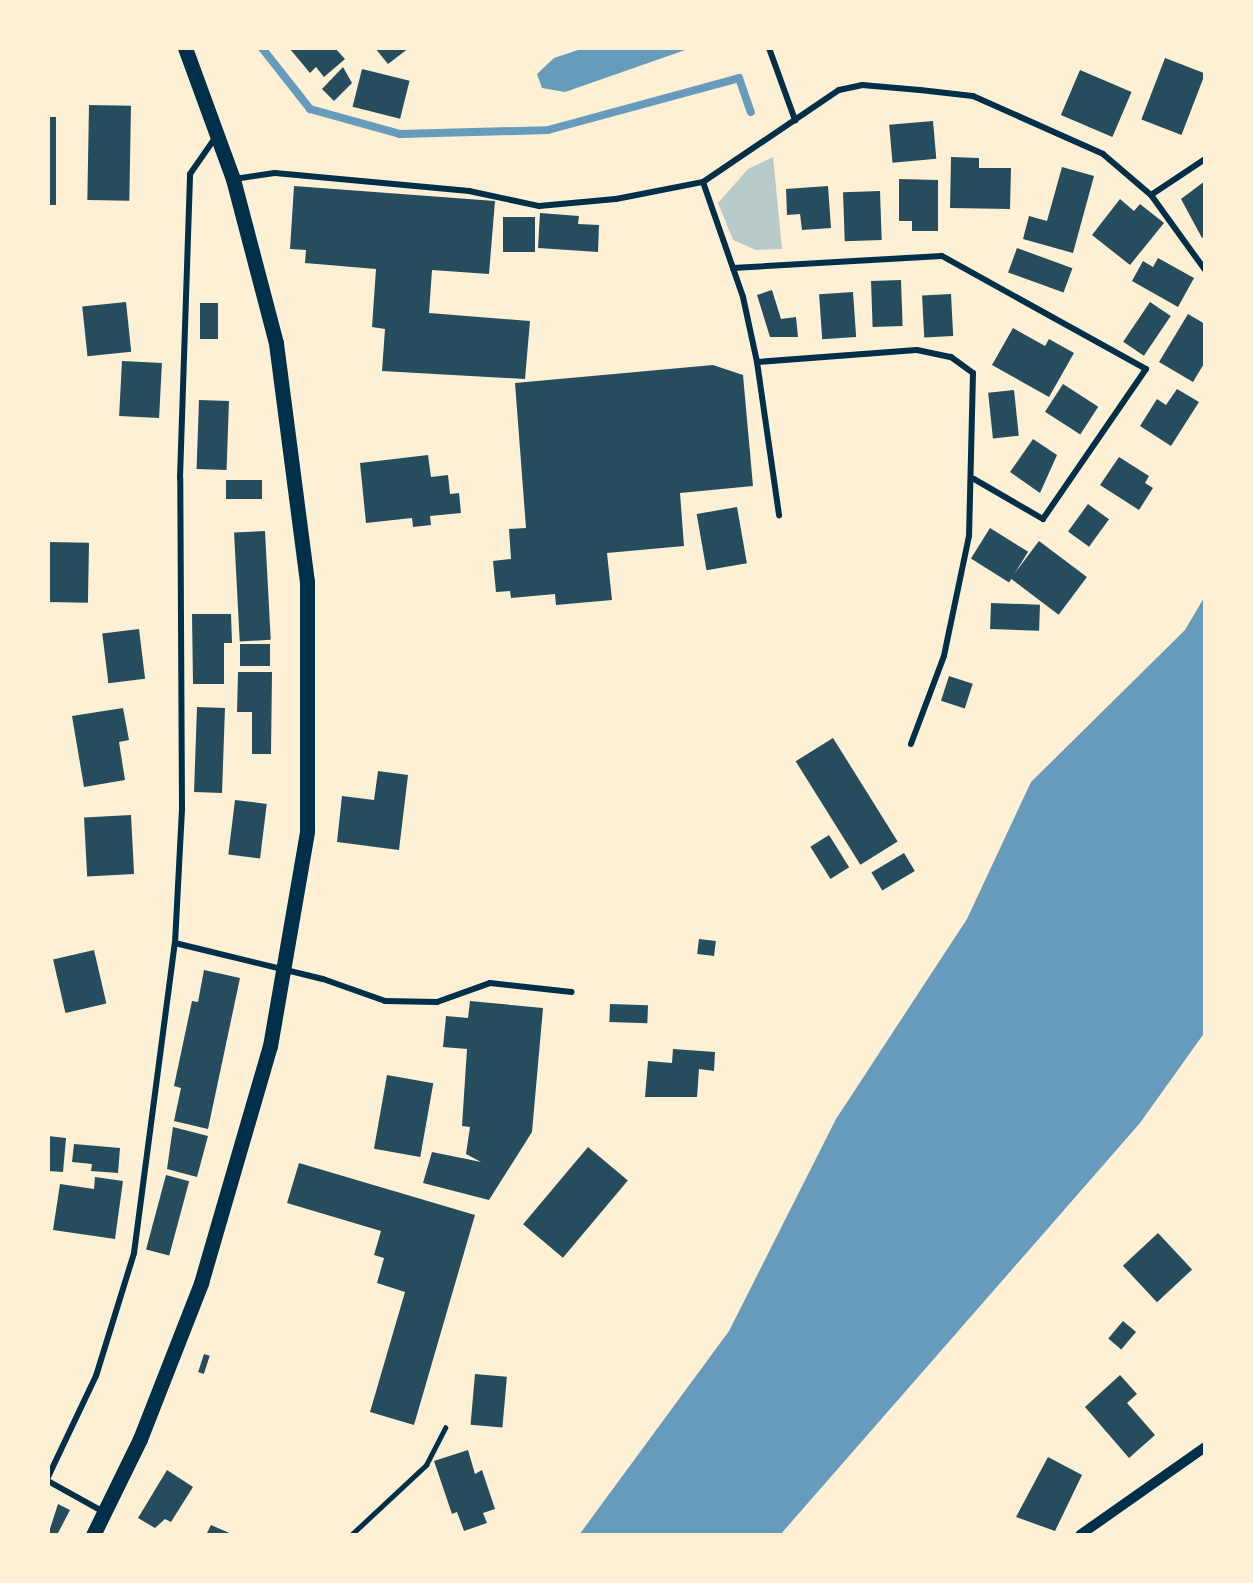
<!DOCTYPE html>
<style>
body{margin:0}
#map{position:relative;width:1253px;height:1583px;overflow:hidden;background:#fdf0d5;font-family:"IBM Plex Serif",serif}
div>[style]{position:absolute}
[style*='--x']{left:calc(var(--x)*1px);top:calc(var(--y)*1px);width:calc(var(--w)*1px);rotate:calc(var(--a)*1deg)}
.green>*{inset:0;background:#b9caca}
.water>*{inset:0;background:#669bbc}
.stream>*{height:8px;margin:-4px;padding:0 4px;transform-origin:4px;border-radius:4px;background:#669bbc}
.building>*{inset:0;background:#264d5e;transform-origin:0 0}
.service>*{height:4.5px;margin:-2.25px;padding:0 2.25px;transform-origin:2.25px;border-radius:2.25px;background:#003049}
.minor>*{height:6px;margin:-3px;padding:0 3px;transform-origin:3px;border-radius:3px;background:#003049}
.tertiary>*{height:10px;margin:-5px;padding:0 5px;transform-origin:5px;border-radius:5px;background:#003049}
.primary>*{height:15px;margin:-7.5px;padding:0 7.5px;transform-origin:7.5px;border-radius:7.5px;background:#003049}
span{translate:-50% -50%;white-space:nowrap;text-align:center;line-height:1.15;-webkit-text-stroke:6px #fdf0d5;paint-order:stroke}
.frame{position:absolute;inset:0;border:50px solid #fdf0d5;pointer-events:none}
</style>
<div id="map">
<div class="green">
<div style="clip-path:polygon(773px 157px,782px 249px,756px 250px,733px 240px,718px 203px,748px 169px)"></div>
</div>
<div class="water">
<div style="clip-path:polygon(584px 48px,691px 48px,565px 92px,542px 88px,537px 74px,554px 58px)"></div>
<div style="clip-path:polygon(1205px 596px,1205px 1032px,1140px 1123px,780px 1535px,579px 1535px,729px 1331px,836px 1119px,967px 919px,1031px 782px,1185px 630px)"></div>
</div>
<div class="stream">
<div style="--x:262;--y:48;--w:78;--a:51.8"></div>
<div style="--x:310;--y:109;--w:93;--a:15.5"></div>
<div style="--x:400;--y:134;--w:148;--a:-1.5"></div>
<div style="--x:548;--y:130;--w:198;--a:-15.2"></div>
<div style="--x:739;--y:78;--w:36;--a:71"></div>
</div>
<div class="building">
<div style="clip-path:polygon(335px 48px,345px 59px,324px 77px,316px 67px,310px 73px,290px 49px)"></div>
<div style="clip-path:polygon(375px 48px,409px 48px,388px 64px)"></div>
<div style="left:1165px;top:58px;width:43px;height:66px;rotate:21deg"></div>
<div style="clip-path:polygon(343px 67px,352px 83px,334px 101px,322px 89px)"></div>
<div style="left:362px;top:69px;width:49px;height:39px;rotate:14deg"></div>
<div style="left:1080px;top:70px;width:56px;height:49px;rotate:23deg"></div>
<div style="left:89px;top:105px;width:42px;height:95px;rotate:1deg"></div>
<div style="left:48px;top:117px;width:8px;height:88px"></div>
<div style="left:933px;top:121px;width:38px;height:44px;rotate:85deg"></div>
<div style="clip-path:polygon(951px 157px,979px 158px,979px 168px,1011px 168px,1010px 209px,950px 208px)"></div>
<div style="clip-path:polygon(1062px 167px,1094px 176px,1073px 253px,1023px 239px,1029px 216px,1047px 221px)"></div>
<div style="clip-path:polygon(899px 179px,938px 180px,938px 231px,912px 231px,912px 221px,899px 221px)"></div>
<div style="clip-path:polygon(1205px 181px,1205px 236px,1202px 238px,1181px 199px)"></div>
<div style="clip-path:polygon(294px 186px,495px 201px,489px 274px,432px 270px,429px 313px,530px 321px,525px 379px,382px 371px,385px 329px,372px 327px,376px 269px,305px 263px,306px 250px,290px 249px)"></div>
<div style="clip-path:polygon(828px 186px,831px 228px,802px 230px,800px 214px,787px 215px,786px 189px)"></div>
<div style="left:880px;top:191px;width:49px;height:37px;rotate:88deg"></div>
<div style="clip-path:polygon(1120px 199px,1134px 211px,1140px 204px,1164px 223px,1130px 265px,1092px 235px)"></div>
<div style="clip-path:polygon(540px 213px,579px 216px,578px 224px,599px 225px,598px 252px,538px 248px)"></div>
<div style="left:503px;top:217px;width:32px;height:35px"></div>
<div style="left:1017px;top:248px;width:59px;height:26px;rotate:20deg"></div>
<div style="clip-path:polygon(1158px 258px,1194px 278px,1178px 307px,1132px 281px,1143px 261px,1153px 267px)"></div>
<div style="left:901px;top:280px;width:46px;height:30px;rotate:88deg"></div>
<div style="clip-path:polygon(772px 290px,781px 319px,796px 317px,798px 337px,770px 337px,757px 295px)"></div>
<div style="left:853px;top:292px;width:45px;height:34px;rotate:86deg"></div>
<div style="left:951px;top:294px;width:42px;height:29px;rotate:87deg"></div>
<div style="left:126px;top:302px;width:50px;height:44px;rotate:84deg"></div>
<div style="left:1150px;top:302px;width:25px;height:48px;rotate:34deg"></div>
<div style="left:200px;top:303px;width:18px;height:36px"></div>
<div style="clip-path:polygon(1188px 314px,1205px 324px,1205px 362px,1193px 382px,1159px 362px)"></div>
<div style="clip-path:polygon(1013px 328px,1045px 346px,1049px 339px,1074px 353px,1049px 397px,992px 365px)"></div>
<div style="left:122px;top:361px;width:40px;height:55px;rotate:3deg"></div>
<div style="clip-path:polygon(713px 365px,743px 375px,753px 486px,680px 493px,684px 546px,607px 553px,612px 600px,556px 605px,555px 594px,511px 598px,510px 591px,496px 592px,493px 561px,511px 559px,509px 529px,526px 528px,515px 383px)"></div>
<div style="left:1063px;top:384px;width:42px;height:33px;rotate:33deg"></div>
<div style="clip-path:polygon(1177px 389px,1199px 402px,1171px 446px,1140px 426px,1157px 399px,1166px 405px)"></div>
<div style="left:1014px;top:390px;width:46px;height:26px;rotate:84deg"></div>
<div style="left:199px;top:400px;width:30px;height:69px;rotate:2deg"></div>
<div style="clip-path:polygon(1033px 439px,1057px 455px,1040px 493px,1010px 472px)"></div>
<div style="clip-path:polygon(428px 455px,431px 477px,448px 475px,450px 494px,459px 493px,461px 513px,430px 516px,431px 525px,413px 527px,412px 518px,366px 523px,360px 463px)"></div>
<div style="clip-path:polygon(1119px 457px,1149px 476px,1145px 483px,1153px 488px,1139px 510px,1100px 485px)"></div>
<div style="left:226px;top:480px;width:36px;height:19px"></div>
<div style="left:1088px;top:504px;width:26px;height:34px;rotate:36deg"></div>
<div style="left:737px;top:507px;width:57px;height:41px;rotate:80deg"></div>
<div style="left:990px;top:528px;width:45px;height:36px;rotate:32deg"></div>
<div style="left:265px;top:531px;width:109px;height:31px;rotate:87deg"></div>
<div style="left:1039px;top:541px;width:60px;height:47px;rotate:37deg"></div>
<div style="left:48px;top:542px;width:41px;height:60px;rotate:1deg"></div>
<div style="left:991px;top:603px;width:49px;height:26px;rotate:2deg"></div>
<div style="clip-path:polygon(192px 614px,231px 614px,232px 643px,224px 643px,224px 684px,193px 684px)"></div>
<div style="left:139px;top:629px;width:50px;height:37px;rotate:83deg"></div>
<div style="left:240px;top:644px;width:30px;height:22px"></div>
<div style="clip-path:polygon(238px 672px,272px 672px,271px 754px,252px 754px,252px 712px,237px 712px)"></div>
<div style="left:949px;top:676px;width:25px;height:26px;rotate:18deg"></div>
<div style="left:197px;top:707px;width:28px;height:85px;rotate:2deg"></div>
<div style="clip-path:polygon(123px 708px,129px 740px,119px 742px,125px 780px,84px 787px,72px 716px)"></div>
<div style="left:833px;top:738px;width:122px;height:44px;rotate:58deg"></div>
<div style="clip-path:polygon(378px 771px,408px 775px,399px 850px,337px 842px,342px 796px,374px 800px)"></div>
<div style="left:235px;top:800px;width:32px;height:55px;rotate:7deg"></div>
<div style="left:131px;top:815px;width:59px;height:47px;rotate:87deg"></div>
<div style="left:829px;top:835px;width:38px;height:22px;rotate:58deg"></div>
<div style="left:904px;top:853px;width:21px;height:38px;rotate:59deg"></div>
<div style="left:699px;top:939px;width:17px;height:15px;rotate:7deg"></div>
<div style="left:94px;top:950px;width:55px;height:42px;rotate:77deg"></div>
<div style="clip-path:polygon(204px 970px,240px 978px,208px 1129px,174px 1121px,181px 1088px,174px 1086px,192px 1001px,198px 1002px)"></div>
<div style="clip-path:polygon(470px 1001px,543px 1008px,532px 1132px,489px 1200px,423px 1183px,432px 1152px,481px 1162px,466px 1154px,470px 1127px,462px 1126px,467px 1049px,443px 1047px,446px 1016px,468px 1018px)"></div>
<div style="left:610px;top:1004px;width:38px;height:18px;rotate:2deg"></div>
<div style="clip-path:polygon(673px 1049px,715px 1052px,714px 1071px,699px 1069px,697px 1097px,645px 1097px,648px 1061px,672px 1063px)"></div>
<div style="left:387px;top:1075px;width:47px;height:75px;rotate:10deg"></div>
<div style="clip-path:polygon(173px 1127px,208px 1136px,197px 1177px,167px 1169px)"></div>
<div style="clip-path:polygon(48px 1136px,66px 1138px,63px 1172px,48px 1171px)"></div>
<div style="clip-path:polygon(74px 1144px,120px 1148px,118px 1173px,91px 1171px,92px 1164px,72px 1162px)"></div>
<div style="left:588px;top:1147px;width:52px;height:101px;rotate:40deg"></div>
<div style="clip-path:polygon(299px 1163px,475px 1215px,414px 1425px,370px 1412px,405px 1292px,377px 1283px,384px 1258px,374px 1255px,381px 1231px,287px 1203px)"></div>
<div style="left:166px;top:1175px;width:24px;height:77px;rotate:15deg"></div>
<div style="clip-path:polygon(95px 1177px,123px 1181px,115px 1239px,53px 1230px,60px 1184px,94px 1189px)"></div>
<div style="left:1158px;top:1233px;width:50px;height:48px;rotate:47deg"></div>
<div style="left:1123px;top:1321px;width:17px;height:23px;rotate:40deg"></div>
<div style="left:204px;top:1354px;width:6px;height:19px;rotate:18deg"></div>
<div style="left:475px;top:1374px;width:32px;height:51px;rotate:5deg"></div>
<div style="clip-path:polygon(1120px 1375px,1137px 1394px,1127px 1403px,1155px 1435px,1129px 1458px,1085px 1407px)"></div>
<div style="clip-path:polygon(468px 1450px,475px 1474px,482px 1470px,495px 1509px,483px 1513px,487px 1523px,464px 1531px,457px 1512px,452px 1514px,434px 1461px)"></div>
<div style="clip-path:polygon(1048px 1457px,1082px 1475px,1055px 1531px,1016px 1517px)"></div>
<div style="clip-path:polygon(167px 1470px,193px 1487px,171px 1522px,165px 1519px,155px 1528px,138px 1518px)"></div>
<div style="clip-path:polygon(58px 1504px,70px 1510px,57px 1535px,48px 1535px)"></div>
<div style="clip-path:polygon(211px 1525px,234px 1535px,206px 1535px)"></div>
</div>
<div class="service">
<div style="--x:351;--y:1535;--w:103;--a:-43"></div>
<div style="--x:426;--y:1465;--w:42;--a:-62.8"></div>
</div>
<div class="minor">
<div style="--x:769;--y:48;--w:77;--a:70.1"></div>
<div style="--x:234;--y:179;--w:41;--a:-8.3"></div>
<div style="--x:275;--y:173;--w:195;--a:5.3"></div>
<div style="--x:469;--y:191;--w:72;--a:12.1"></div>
<div style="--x:539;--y:206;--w:77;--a:-5.2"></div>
<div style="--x:616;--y:199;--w:89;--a:-11.1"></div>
<div style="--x:703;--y:182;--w:164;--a:-34.1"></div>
<div style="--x:839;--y:90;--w:24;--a:-12"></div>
<div style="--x:862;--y:85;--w:58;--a:4.9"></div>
<div style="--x:920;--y:90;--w:53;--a:6.5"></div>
<div style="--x:973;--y:96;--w:142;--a:24"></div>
<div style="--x:1103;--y:154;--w:63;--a:40.5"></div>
<div style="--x:1151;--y:195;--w:92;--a:54.2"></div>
<div style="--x:703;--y:182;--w:122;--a:70.8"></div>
<div style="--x:743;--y:297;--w:66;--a:77.8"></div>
<div style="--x:757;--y:362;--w:160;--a:-4.3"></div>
<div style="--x:917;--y:350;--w:35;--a:12"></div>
<div style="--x:951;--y:357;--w:27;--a:36"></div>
<div style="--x:973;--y:373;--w:163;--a:91.4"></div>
<div style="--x:969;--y:536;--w:123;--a:101.8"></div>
<div style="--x:944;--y:656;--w:94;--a:110.6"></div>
<div style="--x:1151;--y:195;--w:65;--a:-33.7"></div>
<div style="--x:733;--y:268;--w:209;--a:-3.3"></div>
<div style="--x:942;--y:256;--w:233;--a:29"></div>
<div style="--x:1146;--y:369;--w:182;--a:124.5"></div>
<div style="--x:1043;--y:519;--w:80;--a:-149.9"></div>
<div style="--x:757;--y:362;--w:155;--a:81.8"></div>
<div style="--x:175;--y:943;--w:152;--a:13.7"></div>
<div style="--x:323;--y:979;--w:66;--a:19.5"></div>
<div style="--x:385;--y:1001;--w:52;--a:1.1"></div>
<div style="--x:437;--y:1002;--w:56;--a:-19.7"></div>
<div style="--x:490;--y:983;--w:82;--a:6.3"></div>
<div style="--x:48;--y:1477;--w:112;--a:-64.6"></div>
<div style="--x:96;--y:1376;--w:129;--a:-72.8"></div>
<div style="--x:134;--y:1253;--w:313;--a:-82.5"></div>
<div style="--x:175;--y:943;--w:134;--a:-87"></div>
<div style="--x:182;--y:809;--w:331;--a:-90.3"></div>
<div style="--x:180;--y:478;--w:304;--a:-88.1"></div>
<div style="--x:190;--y:174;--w:44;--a:-55.2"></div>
<div style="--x:48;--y:1481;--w:64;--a:29"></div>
</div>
<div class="tertiary">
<div style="--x:1080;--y:1535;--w:153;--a:-35.1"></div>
</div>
<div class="primary">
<div style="--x:93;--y:1535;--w:107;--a:-63.9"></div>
<div style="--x:140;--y:1439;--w:168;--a:-68.6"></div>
<div style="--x:201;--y:1283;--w:247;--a:-73.8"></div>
<div style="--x:270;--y:1046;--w:218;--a:-80.2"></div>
<div style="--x:307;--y:831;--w:249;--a:-90"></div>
<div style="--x:307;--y:582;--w:241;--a:-97.4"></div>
<div style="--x:276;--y:343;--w:170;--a:-104.7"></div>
<div style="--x:233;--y:179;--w:140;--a:-110.1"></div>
</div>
<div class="frame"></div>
</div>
